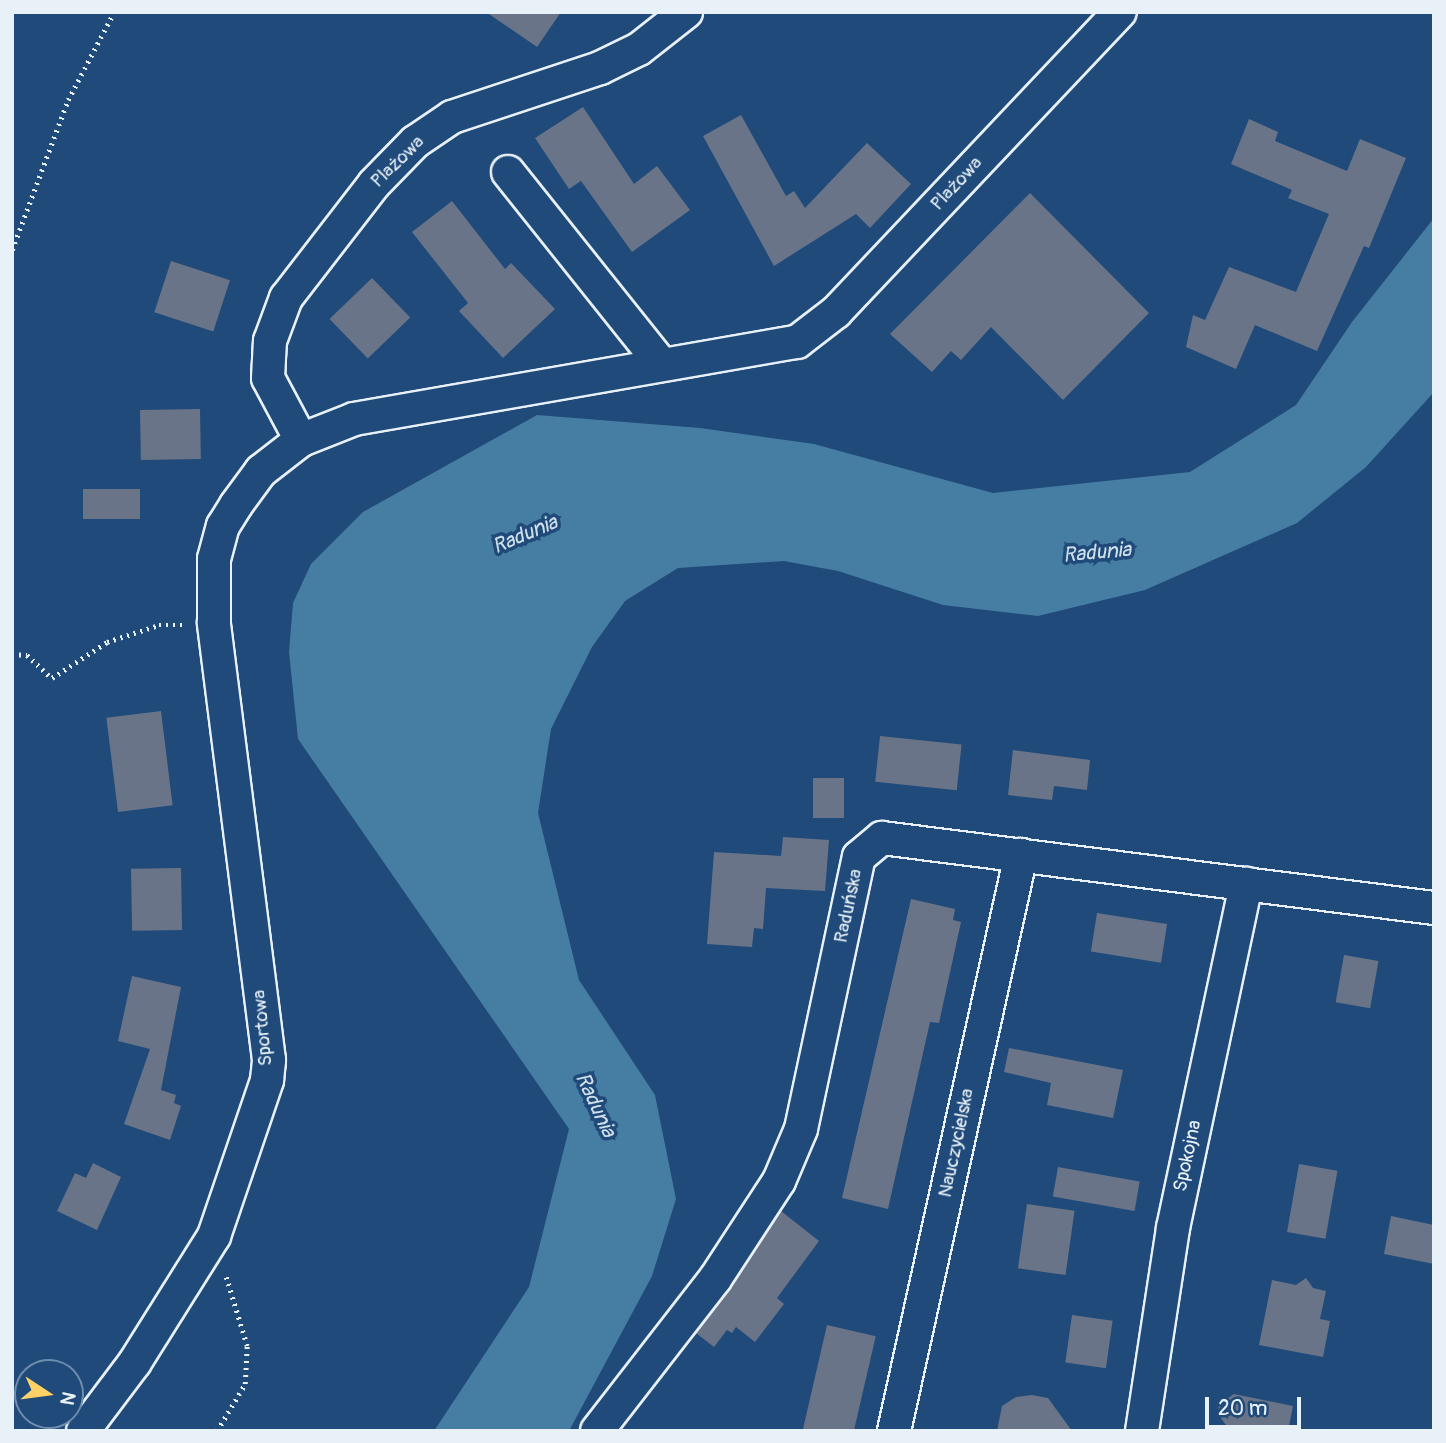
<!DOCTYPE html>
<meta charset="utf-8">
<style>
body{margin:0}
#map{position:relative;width:1446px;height:1443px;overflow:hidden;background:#1f4a7a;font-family:Pangolin,sans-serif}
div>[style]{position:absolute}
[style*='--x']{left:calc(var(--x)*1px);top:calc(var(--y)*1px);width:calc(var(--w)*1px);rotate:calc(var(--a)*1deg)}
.water>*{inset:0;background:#467da2}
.building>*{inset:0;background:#697488;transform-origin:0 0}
.path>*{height:4.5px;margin-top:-2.25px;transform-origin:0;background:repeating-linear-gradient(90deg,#e8f1f8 0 2px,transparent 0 7px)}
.roads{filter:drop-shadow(2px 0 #e8f1f8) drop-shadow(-2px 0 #e8f1f8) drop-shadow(0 2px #e8f1f8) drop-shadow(0 -2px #e8f1f8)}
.street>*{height:32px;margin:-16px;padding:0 16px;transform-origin:16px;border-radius:16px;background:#1f4a7a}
span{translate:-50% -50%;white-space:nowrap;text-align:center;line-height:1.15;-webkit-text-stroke:7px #1f4a7a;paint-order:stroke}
.street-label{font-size:19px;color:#e8f1f8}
.water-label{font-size:21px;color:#d0e0eb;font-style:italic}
.frame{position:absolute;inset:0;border:14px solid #e8f1f8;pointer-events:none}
.north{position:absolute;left:14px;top:1359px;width:70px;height:70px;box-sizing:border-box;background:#1f4a7a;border:2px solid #6f8dac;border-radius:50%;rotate:103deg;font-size:19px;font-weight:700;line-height:28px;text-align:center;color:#e8f1f8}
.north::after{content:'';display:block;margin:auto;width:24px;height:32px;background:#ffd166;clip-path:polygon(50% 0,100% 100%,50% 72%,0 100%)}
.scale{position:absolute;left:1205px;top:1397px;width:96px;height:32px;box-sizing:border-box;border:4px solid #e8f1f8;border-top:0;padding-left:9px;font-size:21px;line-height:24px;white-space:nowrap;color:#e8f1f8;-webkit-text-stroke:5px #1f4a7a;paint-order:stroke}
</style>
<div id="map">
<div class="water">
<div style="clip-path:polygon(1434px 218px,1434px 392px,1366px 467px,1297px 523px,1145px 590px,1038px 616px,943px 605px,838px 571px,784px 561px,678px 568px,625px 601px,592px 647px,551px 729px,538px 813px,579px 980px,655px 1095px,676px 1199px,652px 1276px,569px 1431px,434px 1431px,529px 1287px,569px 1129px,298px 739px,289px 652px,293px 603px,311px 564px,363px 512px,537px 415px,700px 428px,814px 444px,993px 493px,1190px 472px,1296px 405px,1352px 322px)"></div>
</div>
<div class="building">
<div style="clip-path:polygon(486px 12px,561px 12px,537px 47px)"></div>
<div style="clip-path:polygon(583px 107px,634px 184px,657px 166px,690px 210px,632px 252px,581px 181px,569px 189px,535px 138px)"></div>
<div style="clip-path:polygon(741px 115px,786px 196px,794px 191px,805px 208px,867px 143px,911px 184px,870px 228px,856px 214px,774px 266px,703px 136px)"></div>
<div style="clip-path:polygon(1249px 119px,1278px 132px,1275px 141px,1347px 171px,1360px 139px,1406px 158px,1369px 248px,1364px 246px,1317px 351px,1255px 325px,1236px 369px,1186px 347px,1193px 315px,1205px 320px,1229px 267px,1296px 292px,1329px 214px,1288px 198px,1292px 190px,1231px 164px)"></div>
<div style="clip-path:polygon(1030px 193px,1149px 313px,1063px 400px,991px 327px,961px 360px,951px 351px,932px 372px,890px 334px)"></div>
<div style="clip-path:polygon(452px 201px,505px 269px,511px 263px,555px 309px,503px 358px,459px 311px,468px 303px,412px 232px)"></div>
<div style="left:171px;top:261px;width:62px;height:54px;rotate:18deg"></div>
<div style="left:372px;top:278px;width:55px;height:59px;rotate:46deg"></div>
<div style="left:200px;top:409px;width:50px;height:60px;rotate:89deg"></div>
<div style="left:140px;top:489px;width:30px;height:57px;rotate:90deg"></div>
<div style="left:161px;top:711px;width:95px;height:55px;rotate:83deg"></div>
<div style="left:880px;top:736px;width:82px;height:46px;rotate:6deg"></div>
<div style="clip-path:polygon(1013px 750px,1090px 760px,1087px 790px,1054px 786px,1052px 800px,1008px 795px)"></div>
<div style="left:813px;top:778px;width:31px;height:40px"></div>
<div style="clip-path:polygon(783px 837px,829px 840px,825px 891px,766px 888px,763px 929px,754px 928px,752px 947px,707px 944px,714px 852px,781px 856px)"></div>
<div style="left:181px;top:868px;width:62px;height:50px;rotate:89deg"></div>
<div style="clip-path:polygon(911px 899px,955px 909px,953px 920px,961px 922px,939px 1023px,930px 1022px,888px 1209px,842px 1198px)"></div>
<div style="left:1097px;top:913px;width:71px;height:39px;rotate:9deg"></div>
<div style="left:1344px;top:955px;width:35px;height:48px;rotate:10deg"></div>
<div style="clip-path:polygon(132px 976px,181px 987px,161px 1090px,176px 1095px,174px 1103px,181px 1106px,170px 1140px,124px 1124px,150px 1049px,118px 1041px)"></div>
<div style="clip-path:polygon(1009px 1048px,1123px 1070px,1113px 1118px,1047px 1105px,1051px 1083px,1004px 1072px)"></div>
<div style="clip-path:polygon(93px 1163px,121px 1177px,97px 1230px,57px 1211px,75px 1173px,86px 1178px)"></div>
<div style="left:1299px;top:1164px;width:39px;height:69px;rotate:10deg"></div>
<div style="left:1058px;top:1167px;width:83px;height:30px;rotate:10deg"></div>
<div style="left:1027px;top:1204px;width:48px;height:65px;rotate:8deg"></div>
<div style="clip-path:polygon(781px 1211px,819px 1241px,777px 1298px,784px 1304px,755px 1342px,736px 1327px,732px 1333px,727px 1330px,714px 1347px,696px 1333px)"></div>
<div style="clip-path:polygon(1391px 1216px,1434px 1225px,1434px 1264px,1384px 1254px)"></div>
<div style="clip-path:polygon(1306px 1278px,1313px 1288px,1326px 1291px,1320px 1319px,1330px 1321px,1323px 1357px,1259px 1345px,1272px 1280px,1296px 1285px)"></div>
<div style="left:1072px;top:1315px;width:41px;height:48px;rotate:8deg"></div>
<div style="left:827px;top:1325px;width:50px;height:108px;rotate:13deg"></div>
<div style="clip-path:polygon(1234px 1394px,1293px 1406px,1288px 1431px,1228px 1428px,1218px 1414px,1219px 1404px)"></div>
<div style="clip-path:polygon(1032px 1395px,1048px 1398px,1072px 1431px,997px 1431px,1002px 1406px,1016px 1397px)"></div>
</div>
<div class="path">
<div style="--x:12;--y:250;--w:160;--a:-69.5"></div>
<div style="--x:68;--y:100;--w:99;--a:-62.4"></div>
<div style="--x:12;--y:654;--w:15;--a:4"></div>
<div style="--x:27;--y:655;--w:34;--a:43"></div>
<div style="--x:52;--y:678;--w:66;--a:-33.2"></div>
<div style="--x:107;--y:642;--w:55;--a:-18.1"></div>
<div style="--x:159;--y:625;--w:26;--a:0"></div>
<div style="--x:217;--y:1431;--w:55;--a:-59.2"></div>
<div style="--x:245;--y:1384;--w:38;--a:-87"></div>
<div style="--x:247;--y:1346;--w:72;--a:-106.9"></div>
</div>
<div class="roads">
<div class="street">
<div style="--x:508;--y:172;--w:246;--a:51.4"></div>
<div style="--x:301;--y:440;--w:70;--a:-118"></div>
<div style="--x:268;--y:378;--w:37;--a:-87"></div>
<div style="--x:270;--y:341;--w:46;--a:-69.6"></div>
<div style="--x:286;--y:298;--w:144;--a:-52.3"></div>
<div style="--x:374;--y:184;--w:59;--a:-45.7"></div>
<div style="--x:415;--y:142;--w:45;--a:-34"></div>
<div style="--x:452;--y:117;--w:156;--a:-18.3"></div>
<div style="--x:600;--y:68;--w:43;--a:-26"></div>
<div style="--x:639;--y:49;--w:60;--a:-38.2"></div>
<div style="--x:83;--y:1431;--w:86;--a:-53"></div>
<div style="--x:135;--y:1362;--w:149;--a:-57.9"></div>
<div style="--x:214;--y:1236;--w:165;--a:-71.2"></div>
<div style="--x:267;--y:1080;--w:20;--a:-84"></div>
<div style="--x:269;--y:1060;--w:441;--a:-97.2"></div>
<div style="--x:214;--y:622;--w:63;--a:-90"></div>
<div style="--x:214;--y:559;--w:34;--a:-75"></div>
<div style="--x:223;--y:526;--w:25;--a:-58"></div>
<div style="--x:236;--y:505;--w:42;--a:-53.7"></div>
<div style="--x:261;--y:471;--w:51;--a:-37.8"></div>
<div style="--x:301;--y:440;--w:57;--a:-21.6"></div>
<div style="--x:354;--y:419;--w:450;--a:-9.9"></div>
<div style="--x:797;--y:342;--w:49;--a:-37.6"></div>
<div style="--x:836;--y:312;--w:413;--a:-46.6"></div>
<div style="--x:597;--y:1431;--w:192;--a:-52.2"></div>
<div style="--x:715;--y:1279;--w:117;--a:-56.9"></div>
<div style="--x:779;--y:1181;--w:56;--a:-67.1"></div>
<div style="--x:801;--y:1129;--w:278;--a:-78"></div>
<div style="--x:859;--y:857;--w:30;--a:-40"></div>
<div style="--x:882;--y:838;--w:556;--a:7.23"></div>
<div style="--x:894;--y:1431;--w:590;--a:-77.57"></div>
<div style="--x:1142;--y:1431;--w:205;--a:-81.3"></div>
<div style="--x:1173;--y:1228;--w:352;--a:-78"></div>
</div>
</div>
<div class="street-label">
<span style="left:398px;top:162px;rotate:-44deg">Plażowa</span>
<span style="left:957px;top:184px;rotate:-47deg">Plażowa</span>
<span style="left:849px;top:906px;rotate:-78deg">Raduńska</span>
<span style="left:263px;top:1028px;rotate:-95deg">Sportowa</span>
<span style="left:957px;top:1143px;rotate:-78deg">Nauczycielska</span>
<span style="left:1188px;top:1156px;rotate:-78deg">Spokojna</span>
</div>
<div class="water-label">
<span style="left:525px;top:535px;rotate:-23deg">Radunia</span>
<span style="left:1097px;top:553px;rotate:-5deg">Radunia</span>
<span style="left:595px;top:1105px;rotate:65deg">Radunia</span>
</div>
<div class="frame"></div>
<div class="north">N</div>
<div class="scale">20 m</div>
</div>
